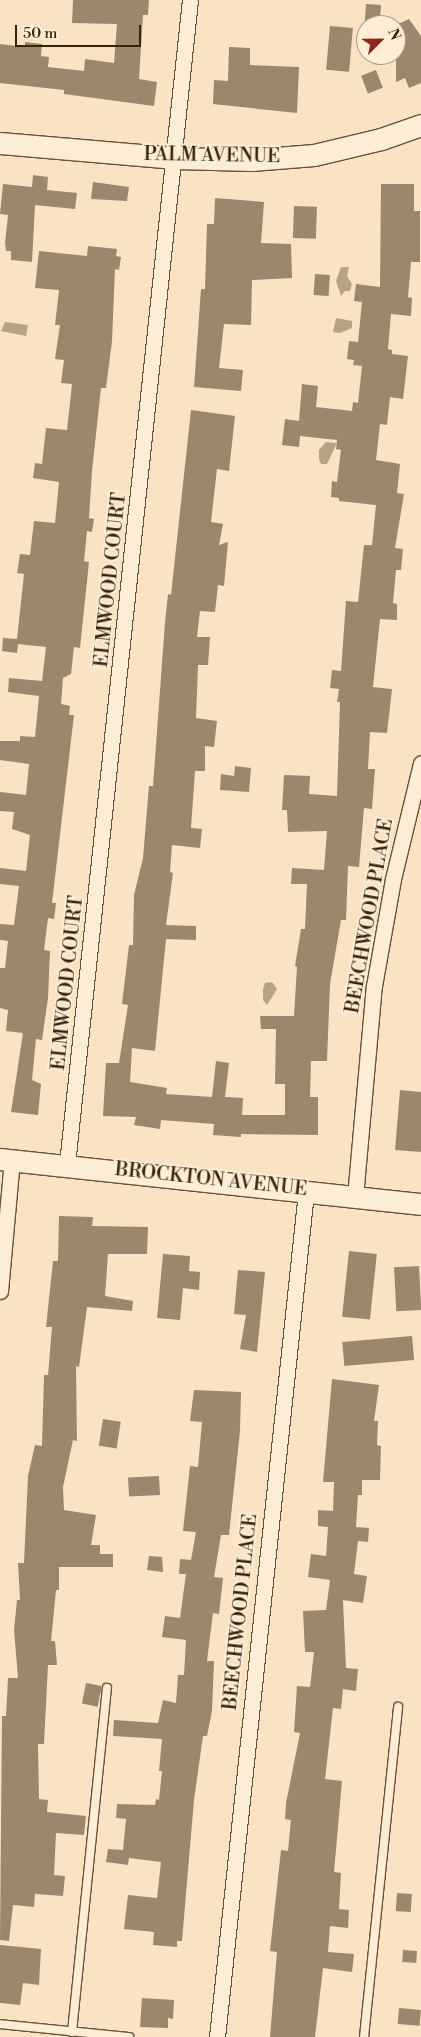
<!DOCTYPE html>
<style>
body{margin:0}
#map{position:relative;width:421px;height:2037px;overflow:hidden;background:#fae3c2;font-family:"Libre Bodoni",serif}
div>[style]{position:absolute}
[style*='--x']{left:calc(var(--x)*1px);top:calc(var(--y)*1px);width:calc(var(--w)*1px);rotate:calc(var(--a)*1deg)}
.water>*{inset:0;background:#b7a284}
.building>*{inset:0;background:#9b876b;transform-origin:0 0}
.roads{filter:drop-shadow(1px 0 #66533a) drop-shadow(-1px 0 #66533a) drop-shadow(0 1px #66533a) drop-shadow(0 -1px #66533a)}
.lane>*{height:8px;margin:-4px;padding:0 4px;transform-origin:4px;border-radius:4px;background:#fcedd7}
.street>*{height:15px;margin:-7.5px;padding:0 7.5px;transform-origin:7.5px;border-radius:7.5px;background:#fcedd7}
.secondary>*{height:21px;margin:-10.5px;padding:0 10.5px;transform-origin:10.5px;border-radius:10.5px;background:#fcedd7}
span{translate:-50% -50%;white-space:nowrap;text-align:center;line-height:1.15;-webkit-text-stroke:4px #fcedd7;paint-order:stroke}
.street-label{font-size:19px;color:#34230d}
.north{position:absolute;left:356px;top:15px;width:50px;height:50px;box-sizing:border-box;background:#fcedd7;border:1px solid #ac9c86;border-radius:50%;rotate:67deg;font-size:14px;font-weight:700;line-height:20px;text-align:center;color:#34230d}
.north::after{content:'';display:block;margin:auto;width:18px;height:22px;background:#8f2418;clip-path:polygon(50% 0,100% 100%,50% 72%,0 100%)}
.scale{position:absolute;left:15px;top:25px;width:126px;height:22px;box-sizing:border-box;border:2px solid #34230d;border-top:0;padding-left:6px;font-size:15px;line-height:18px;white-space:nowrap;color:#34230d;-webkit-text-stroke:4px #fcedd7;paint-order:stroke}
</style>
<div id="map">
<div class="water">
<div style="clip-path:polygon(341px 267px,349px 267px,347px 276px,352px 284px,350px 291px,345px 291px,341px 296px,336px 281px)"></div>
<div style="clip-path:polygon(336px 318px,352px 321px,352px 328px,340px 333px,333px 332px)"></div>
<div style="clip-path:polygon(5px 322px,28px 325px,26px 336px,1px 331px)"></div>
<div style="clip-path:polygon(326px 442px,337px 443px,327px 464px,321px 464px,319px 459px,319px 450px)"></div>
<div style="clip-path:polygon(272px 982px,277px 989px,267px 1005px,263px 1000px,263px 989px,265px 983px)"></div>
</div>
<div class="building">
<div style="clip-path:polygon(73px 0,149px 0,148px 15px,143px 15px,139px 79px,157px 82px,154px 106px,64px 94px,64px 90px,0 83px,0 44px,25px 47px,25px 42px,42px 44px,41px 56px,49px 57px,48px 67px,84px 71px,85px 59px,114px 63px,117px 24px,72px 23px)"></div>
<div style="left:366px;top:4px;width:15px;height:18px;rotate:4deg"></div>
<div style="clip-path:polygon(409px 19px,421px 36px,421px 83px,409px 88px,405px 78px,396px 82px,396px 25px)"></div>
<div style="left:330px;top:26px;width:23px;height:44px;rotate:5deg"></div>
<div style="clip-path:polygon(229px 47px,250px 48px,250px 65px,299px 67px,297px 113px,213px 104px,214px 80px,228px 81px)"></div>
<div style="left:376px;top:70px;width:19px;height:16px;rotate:69deg"></div>
<div style="clip-path:polygon(33px 175px,48px 177px,47px 190px,77px 193px,75px 209px,35px 205px,32px 262px,11px 260px,11px 251px,6px 251px,5px 243px,8px 215px,0 214px,3px 184px,32px 187px)"></div>
<div style="clip-path:polygon(93px 182px,129px 187px,127px 201px,91px 199px)"></div>
<div style="clip-path:polygon(381px 184px,414px 184px,414px 211px,420px 211px,420px 262px,411px 262px,408px 297px,412px 298px,411px 316px,391px 314px,388px 349px,392px 350px,392px 354px,408px 356px,403px 399px,390px 397px,387px 425px,380px 424px,376px 460px,400px 464px,397px 493px,404px 494px,395px 548px,403px 549px,401px 570px,396px 570px,393px 603px,397px 604px,397px 620px,380px 619px,373px 687px,392px 689px,387px 733px,370px 732px,368px 769px,375px 769px,372px 809px,364px 808px,359px 867px,348px 866px,346px 920px,341px 920px,330px 984px,327px 1061px,311px 1061px,310px 1097px,318px 1097px,318px 1135px,241px 1134px,241px 1137px,213px 1135px,214px 1124px,161px 1120px,160px 1129px,134px 1125px,136px 1117px,103px 1116px,106px 1063px,119px 1063px,128px 1005px,122px 1004px,129px 945px,133px 945px,134px 895px,143px 858px,149px 786px,153px 786px,165px 622px,168px 594px,171px 595px,191px 410px,235px 416px,229px 471px,217px 469px,211px 522px,223px 524px,219px 545px,228px 542px,224px 586px,218px 585px,215px 612px,200px 611px,197px 637px,210px 637px,208px 665px,198px 665px,196px 718px,217px 721px,214px 747px,205px 746px,205px 771px,195px 771px,191px 828px,202px 829px,200px 848px,172px 845px,170px 872px,173px 873px,166px 925px,196px 926px,196px 940px,166px 939px,155px 1051px,132px 1048px,130px 1082px,167px 1088px,166px 1094px,212px 1097px,216px 1061px,229px 1063px,225px 1097px,243px 1098px,242px 1115px,285px 1115px,285px 1084px,275px 1084px,276px 1029px,261px 1029px,260px 1016px,294px 1016px,297px 967px,295px 966px,301px 929px,305px 929px,307px 884px,291px 884px,292px 868px,324px 870px,327px 831px,288px 832px,287px 810px,282px 810px,284px 775px,310px 776px,309px 794px,337px 796px,340px 702px,337px 702px,339px 689px,330px 688px,332px 670px,341px 671px,346px 601px,358px 602px,364px 545px,372px 545px,376px 505px,339px 501px,339px 498px,331px 497px,332px 481px,337px 482px,341px 450px,336px 449px,337px 440px,300px 436px,299px 447px,282px 445px,285px 419px,299px 421px,302px 384px,318px 386px,316px 407px,352px 411px,353px 402px,358px 403px,362px 366px,353px 365px,354px 360px,347px 359px,349px 341px,358px 342px,362px 302px,354px 301px,356px 284px,380px 287px)"></div>
<div style="clip-path:polygon(215px 198px,264px 202px,261px 243px,291px 244px,292px 278px,252px 280px,251px 325px,224px 324px,219px 368px,243px 370px,241px 391px,194px 387px,201px 289px,205px 289px,207px 224px,214px 224px)"></div>
<div style="left:294px;top:206px;width:23px;height:32px;rotate:2deg"></div>
<div style="clip-path:polygon(88px 246px,117px 249px,116px 256px,121px 257px,119px 270px,115px 269px,112px 341px,106px 388px,101px 388px,92px 471px,89px 518px,94px 519px,92px 532px,87px 531px,84px 561px,89px 562px,80px 648px,74px 647px,71px 674px,63px 678px,61px 704px,70px 706px,69px 715px,74px 715px,52px 903px,56px 903px,54px 919px,48px 918px,44px 950px,50px 951px,48px 998px,42px 1040px,36px 1039px,32px 1080px,41px 1084px,38px 1115px,11px 1112px,23px 1033px,6px 1031px,8px 1010px,0 1008px,0 968px,5px 968px,8px 941px,0 940px,0 924px,14px 925px,19px 886px,0 884px,0 868px,26px 871px,30px 835px,12px 829px,14px 812px,0 811px,0 792px,26px 795px,29px 764px,0 760px,0 741px,20px 741px,20px 736px,35px 737px,39px 696px,8px 692px,9px 678px,42px 681px,46px 647px,18px 644px,17px 653px,2px 651px,3px 638px,17px 639px,24px 574px,17px 573px,20px 554px,30px 555px,34px 521px,55px 523px,59px 482px,33px 478px,35px 463px,42px 464px,46px 428px,67px 430px,72px 384px,61px 383px,64px 360px,55px 359px,60px 325px,55px 325px,59px 290px,35px 288px,39px 251px,87px 256px)"></div>
<div style="left:315px;top:274px;width:15px;height:21px;rotate:4deg"></div>
<div style="clip-path:polygon(235px 766px,251px 768px,249px 792px,220px 790px,221px 774px,234px 776px)"></div>
<div style="clip-path:polygon(400px 1090px,421px 1092px,421px 1152px,395px 1150px)"></div>
<div style="clip-path:polygon(59px 1216px,93px 1217px,92px 1226px,148px 1227px,147px 1254px,108px 1254px,105px 1296px,133px 1301px,132px 1311px,87px 1307px,79px 1367px,76px 1366px,77px 1441px,73px 1440px,63px 1487px,64px 1510px,96px 1515px,91px 1545px,100px 1545px,100px 1554px,113px 1554px,113px 1567px,59px 1567px,59px 1590px,56px 1590px,51px 1641px,55px 1641px,57px 1665px,48px 1665px,44px 1744px,38px 1744px,39px 1799px,48px 1800px,47px 1812px,86px 1816px,84px 1835px,56px 1833px,54px 1875px,65px 1876px,63px 1896px,35px 1894px,34px 1907px,13px 1905px,9px 1941px,0 1940px,2px 1716px,6px 1716px,8px 1678px,18px 1678px,14px 1630px,17px 1600px,20px 1600px,18px 1563px,24px 1563px,28px 1476px,35px 1445px,42px 1446px,44px 1375px,48px 1375px,52px 1327px,46px 1327px,53px 1261px,58px 1261px)"></div>
<div style="left:349px;top:1251px;width:28px;height:66px;rotate:6deg"></div>
<div style="clip-path:polygon(163px 1254px,190px 1256px,189px 1271px,200px 1272px,199px 1290px,183px 1288px,180px 1320px,157px 1318px)"></div>
<div style="left:419px;top:1266px;width:44px;height:25px;rotate:87deg"></div>
<div style="clip-path:polygon(238px 1270px,265px 1272px,257px 1352px,240px 1349px,246px 1315px,234px 1314px)"></div>
<div style="left:412px;top:1336px;width:24px;height:70px;rotate:85deg"></div>
<div style="clip-path:polygon(332px 1379px,379px 1385px,374px 1421px,378px 1421px,377px 1445px,381px 1446px,380px 1480px,362px 1480px,362px 1495px,358px 1495px,356px 1527px,369px 1528px,368px 1542px,358px 1541px,354px 1574px,367px 1576px,363px 1603px,343px 1600px,346px 1668px,358px 1669px,356px 1691px,343px 1689px,341px 1709px,333px 1708px,325px 1779px,342px 1781px,334px 1872px,341px 1873px,339px 1909px,349px 1910px,348px 1928px,330px 1926px,328px 1952px,354px 1954px,352px 1972px,323px 1968px,315px 2037px,270px 2037px,277px 1952px,270px 1951px,281px 1850px,288px 1851px,291px 1820px,285px 1819px,286px 1803px,300px 1733px,294px 1732px,297px 1686px,310px 1687px,314px 1652px,305px 1652px,303px 1611px,326px 1610px,330px 1580px,308px 1577px,311px 1554px,326px 1556px,328px 1527px,318px 1526px,318px 1510px,333px 1511px,334px 1482px,323px 1482px)"></div>
<div style="clip-path:polygon(194px 1390px,241px 1392px,240px 1431px,229px 1535px,221px 1535px,214px 1577px,223px 1578px,219px 1614px,213px 1613px,207px 1661px,214px 1661px,212px 1711px,207px 1736px,203px 1736px,194px 1800px,182px 1941px,177px 1941px,177px 1947px,153px 1945px,154px 1932px,124px 1929px,128px 1895px,157px 1898px,161px 1862px,129px 1858px,128px 1865px,106px 1862px,108px 1849px,123px 1850px,126px 1819px,116px 1818px,117px 1804px,155px 1805px,156px 1799px,159px 1800px,162px 1771px,159px 1771px,162px 1739px,113px 1736px,114px 1720px,158px 1723px,163px 1700px,176px 1703px,178px 1675px,184px 1675px,186px 1640px,162px 1637px,165px 1616px,180px 1618px,186px 1574px,179px 1574px,180px 1559px,191px 1560px,196px 1532px,183px 1531px,190px 1466px,198px 1467px,202px 1422px,190px 1421px)"></div>
<div style="left:103px;top:1419px;width:18px;height:27px;rotate:9deg"></div>
<div style="left:159px;top:1476px;width:19px;height:31px;rotate:87deg"></div>
<div style="clip-path:polygon(149px 1556px,162px 1557px,163px 1572px,147px 1570px)"></div>
<div style="left:86px;top:1683px;width:16px;height:21px;rotate:11deg"></div>
<div style="left:397px;top:1893px;width:15px;height:18px;rotate:4deg"></div>
<div style="clip-path:polygon(0 1945px,41px 1949px,39px 1985px,23px 1983px,20px 2005px,0 2003px)"></div>
<div style="left:403px;top:1950px;width:14px;height:12px;rotate:4deg"></div>
<div style="clip-path:polygon(142px 1998px,174px 2000px,173px 2019px,168px 2018px,168px 2028px,140px 2027px)"></div>
<div style="left:399px;top:2008px;width:22px;height:16px;rotate:5deg"></div>
</div>
<div class="roads">
<div class="lane">
<div style="--x:0;--y:2024;--w:130;--a:5.8"></div>
<div style="--x:72;--y:2032;--w:346;--a:-84.2"></div>
<div style="--x:364;--y:2037;--w:332;--a:-84.1"></div>
</div>
<div class="street">
<div style="--x:67;--y:1164;--w:1170;--a:-83.97"></div>
<div style="--x:355;--y:1197;--w:212;--a:-84.9"></div>
<div style="--x:374;--y:986;--w:109;--a:-79.9"></div>
<div style="--x:393;--y:879;--w:119;--a:-76.4"></div>
<div style="--x:0;--y:1291;--w:132;--a:-84.8"></div>
<div style="--x:217;--y:2037;--w:851;--a:-83.99"></div>
</div>
<div class="secondary">
<div style="--x:0;--y:143;--w:176;--a:4.9"></div>
<div style="--x:175;--y:158;--w:77;--a:1.5"></div>
<div style="--x:252;--y:160;--w:62;--a:-4.6"></div>
<div style="--x:314;--y:155;--w:69;--a:-13.4"></div>
<div style="--x:381;--y:139;--w:42;--a:-19.3"></div>
<div style="--x:0;--y:1159;--w:423;--a:6.1"></div>
</div>
</div>
<div class="street-label">
<span style="left:212px;top:156px;rotate:1deg">PALM AVENUE</span>
<span style="left:111px;top:580px;rotate:-84deg">ELMWOOD COURT</span>
<span style="left:370px;top:916px;rotate:-80deg">BEECHWOOD PLACE</span>
<span style="left:68px;top:983px;rotate:-84deg">ELMWOOD COURT</span>
<span style="left:211px;top:1180px;rotate:6deg">BROCKTON AVENUE</span>
<span style="left:241px;top:1612px;rotate:-84deg">BEECHWOOD PLACE</span>
</div>
<div class="north">N</div>
<div class="scale">50 m</div>
</div>
